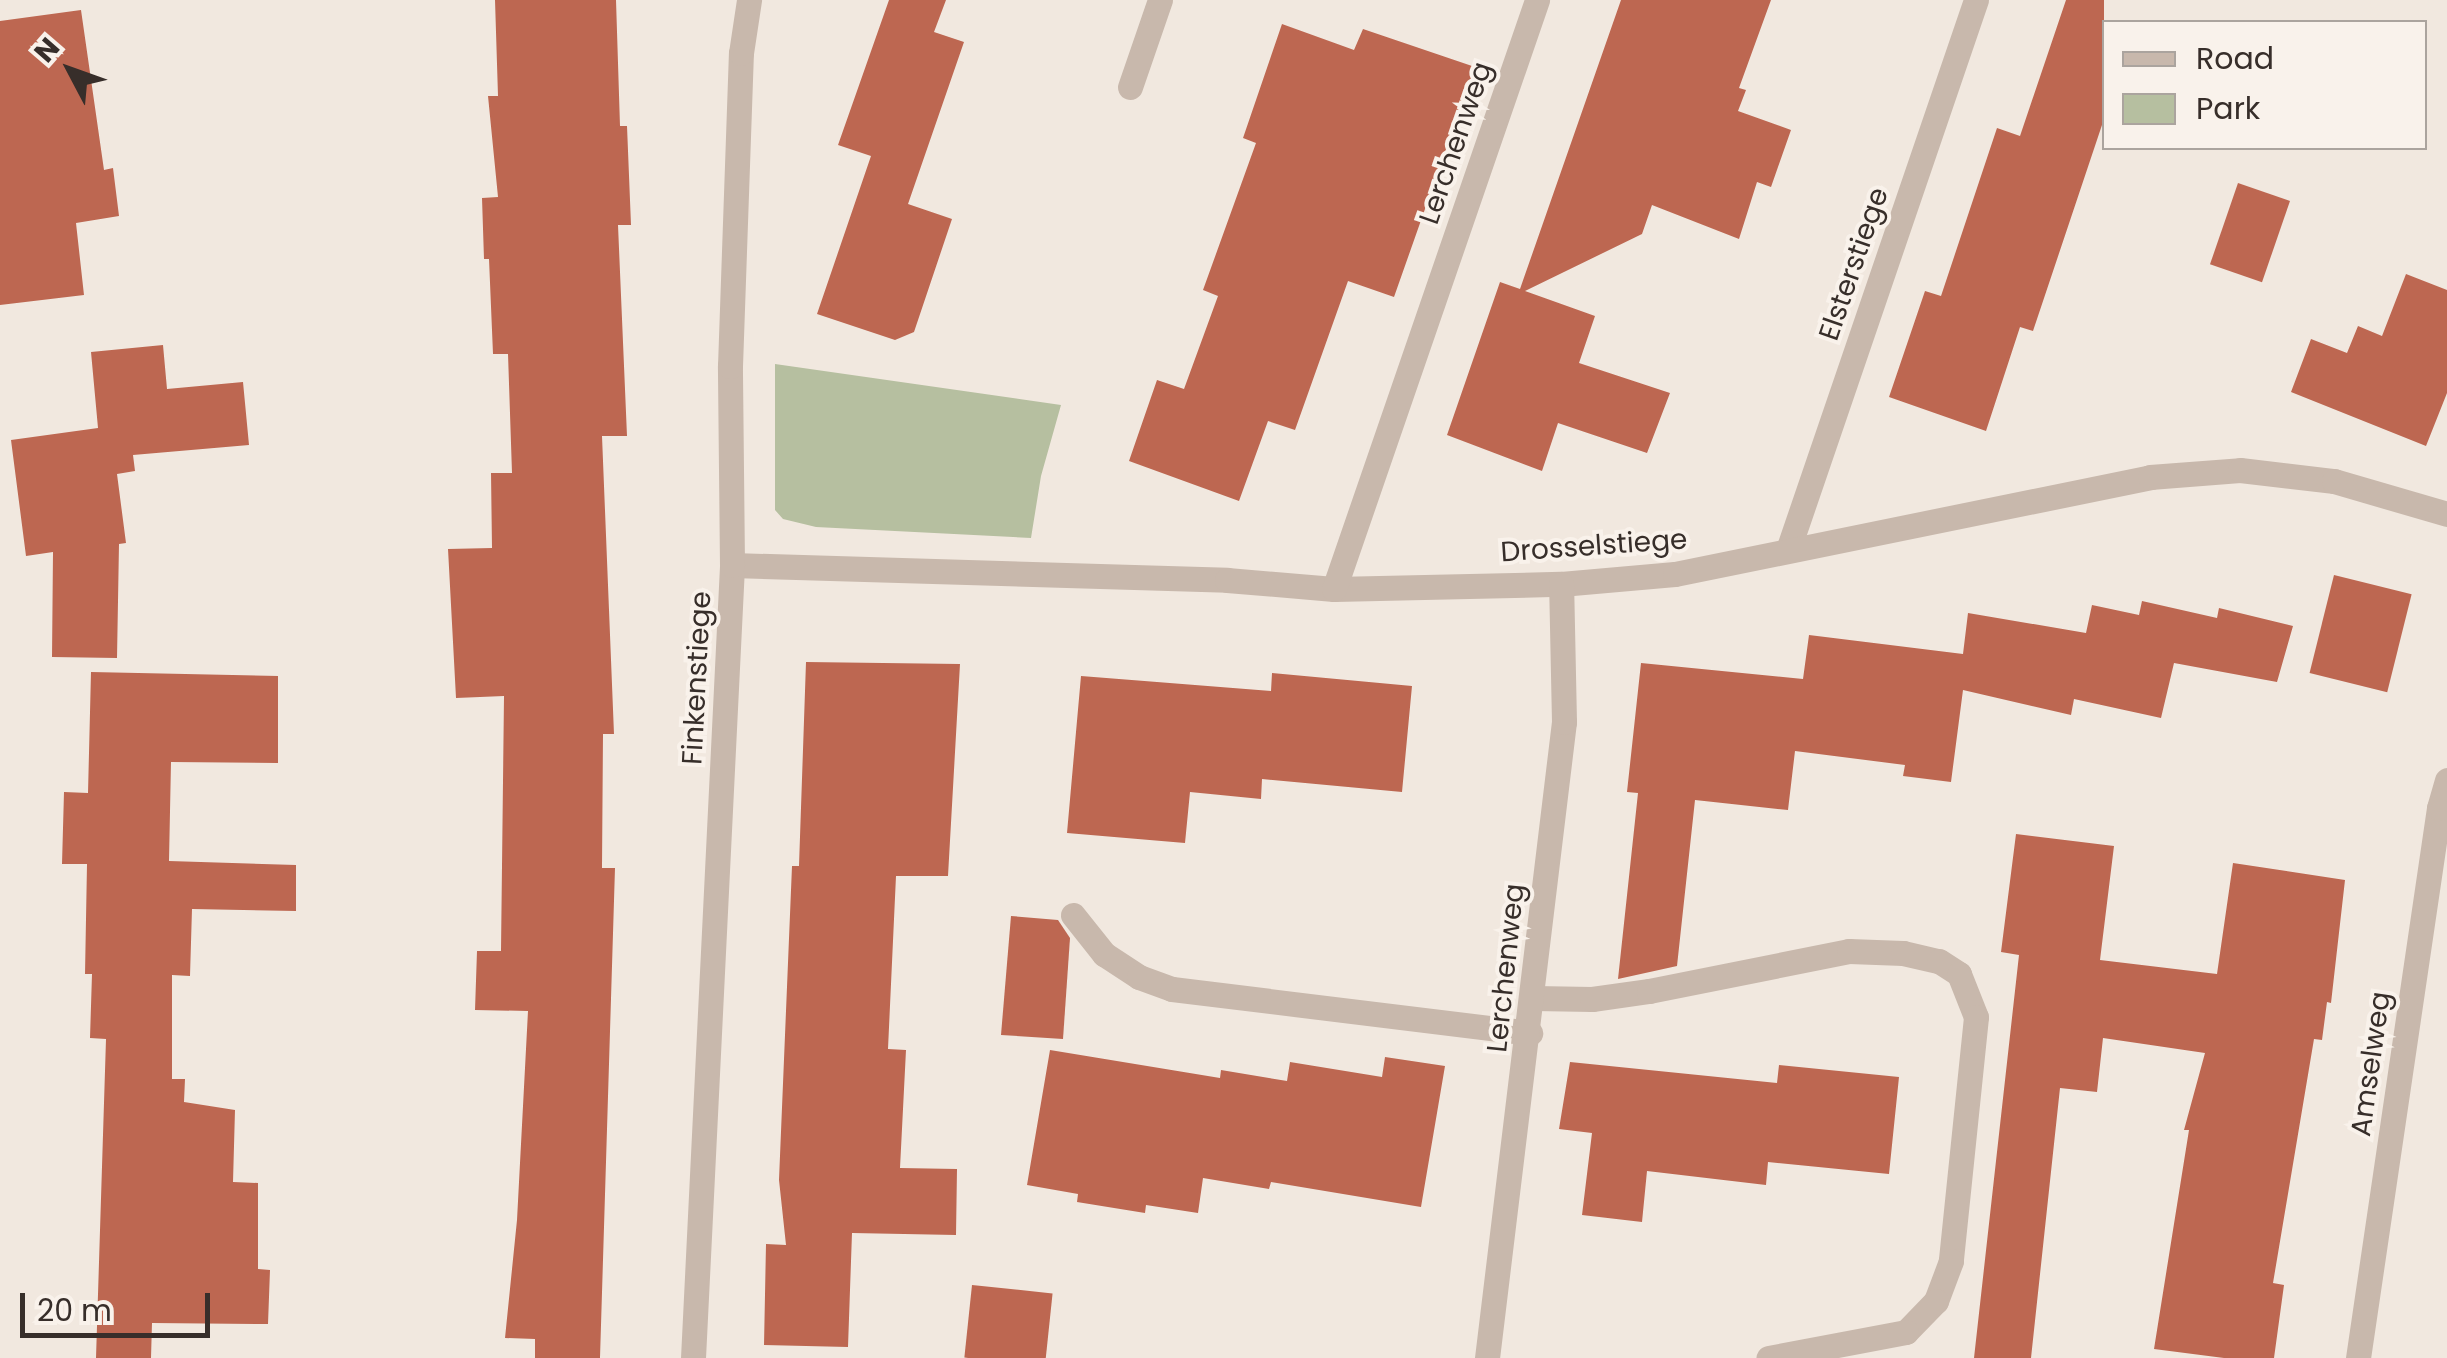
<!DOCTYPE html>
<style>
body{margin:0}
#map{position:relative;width:2447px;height:1358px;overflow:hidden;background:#f1e8df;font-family:Poppins,sans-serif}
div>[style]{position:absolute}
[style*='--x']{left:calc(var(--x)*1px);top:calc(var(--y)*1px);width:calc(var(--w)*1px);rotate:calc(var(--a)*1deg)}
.green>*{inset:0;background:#b6bfa0}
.building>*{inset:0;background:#bd6751;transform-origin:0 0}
.lane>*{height:25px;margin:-12.5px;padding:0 12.5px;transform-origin:12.5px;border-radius:12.5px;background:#c8b8ac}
.street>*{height:25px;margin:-12.5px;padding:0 12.5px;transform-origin:12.5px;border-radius:12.5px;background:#c8b8ac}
span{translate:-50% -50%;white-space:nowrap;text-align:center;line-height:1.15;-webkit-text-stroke:8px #f9f2eb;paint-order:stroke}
.street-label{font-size:28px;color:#372e2a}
.legend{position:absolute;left:2102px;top:20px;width:325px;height:130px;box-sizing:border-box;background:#f9f2eb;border:2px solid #aba49e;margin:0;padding:12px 18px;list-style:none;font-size:30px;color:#372e2a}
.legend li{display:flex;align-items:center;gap:20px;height:50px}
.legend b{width:50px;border:2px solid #aba49e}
.north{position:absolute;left:20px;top:20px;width:100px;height:100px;-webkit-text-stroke:8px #f9f2eb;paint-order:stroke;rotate:311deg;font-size:28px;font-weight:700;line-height:40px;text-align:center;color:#372e2a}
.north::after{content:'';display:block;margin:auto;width:35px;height:45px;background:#372e2a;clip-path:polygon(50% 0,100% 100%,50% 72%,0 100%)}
.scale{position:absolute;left:20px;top:1293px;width:190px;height:45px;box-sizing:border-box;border:5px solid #372e2a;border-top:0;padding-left:12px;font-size:30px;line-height:35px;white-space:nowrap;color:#372e2a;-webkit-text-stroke:8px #f9f2eb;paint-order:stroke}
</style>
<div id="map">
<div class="green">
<div style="clip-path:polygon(775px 364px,1061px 405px,1041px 476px,1031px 538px,816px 527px,783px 519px,775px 510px)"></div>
</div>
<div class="building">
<div style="clip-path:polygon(495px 0,616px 0,620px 126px,627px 126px,631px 225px,618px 225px,627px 436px,602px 436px,614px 734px,603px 734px,602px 868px,615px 868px,600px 1358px,535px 1358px,535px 1339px,505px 1338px,517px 1220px,528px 1011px,475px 1010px,477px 951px,501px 951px,504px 696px,456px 698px,448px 549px,492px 548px,491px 473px,512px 473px,508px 354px,493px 354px,489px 259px,484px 259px,482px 198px,498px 197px,488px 96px,498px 96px)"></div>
<div style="clip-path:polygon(889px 0,946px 0,934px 32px,964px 42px,908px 204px,952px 219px,914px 332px,895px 340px,817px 314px,871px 156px,838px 145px)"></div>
<div style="clip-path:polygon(1621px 0,1771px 0,1739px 88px,1746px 90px,1738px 111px,1791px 130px,1771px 187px,1757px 182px,1739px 239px,1652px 205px,1642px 234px,1525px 291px,1595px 316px,1579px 363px,1670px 393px,1647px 453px,1558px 423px,1542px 471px,1447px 435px,1500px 282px,1520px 289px)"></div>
<div style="clip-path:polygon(2066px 0,2104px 0,2104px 119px,2033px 331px,2020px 327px,1986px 431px,1889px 397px,1925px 291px,1941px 296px,1997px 128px,2020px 136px)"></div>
<div style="clip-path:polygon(81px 10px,104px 170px,113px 168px,119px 216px,76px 223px,84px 295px,0 305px,0 21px)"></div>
<div style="clip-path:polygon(1282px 24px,1354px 50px,1363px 29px,1475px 67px,1394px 297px,1348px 281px,1295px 430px,1268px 421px,1239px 501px,1129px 461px,1157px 380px,1184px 389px,1218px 296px,1203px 290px,1256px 143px,1243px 138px)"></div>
<div style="left:2238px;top:183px;width:55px;height:86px;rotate:19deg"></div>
<div style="clip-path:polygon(2406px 274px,2447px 290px,2447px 393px,2426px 446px,2291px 392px,2311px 339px,2347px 353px,2358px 326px,2382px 336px)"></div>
<div style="clip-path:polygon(163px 345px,167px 389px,243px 382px,249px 445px,133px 455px,135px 471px,117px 474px,126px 543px,119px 544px,117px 658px,52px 657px,53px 552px,26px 556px,11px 440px,98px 428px,91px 352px)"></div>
<div style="left:2334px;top:575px;width:80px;height:101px;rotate:14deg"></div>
<div style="clip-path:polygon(2142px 601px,2217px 618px,2219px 608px,2293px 626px,2277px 682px,2174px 663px,2161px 718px,2074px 699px,2071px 715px,1963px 690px,1951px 782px,1903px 776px,1905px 765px,1795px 751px,1788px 810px,1695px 800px,1677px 966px,1618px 979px,1638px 793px,1627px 792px,1641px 663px,1803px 679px,1809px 635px,1963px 654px,1968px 613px,2086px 633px,2092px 605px,2139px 615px)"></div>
<div style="clip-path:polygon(806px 662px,960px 664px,948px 876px,896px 876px,888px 1049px,906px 1050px,900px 1168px,957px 1169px,956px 1235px,852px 1233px,848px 1347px,764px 1345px,766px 1244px,786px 1245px,779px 1180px,792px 866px,799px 866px)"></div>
<div style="clip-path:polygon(91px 672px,278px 676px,278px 763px,171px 762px,169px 861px,296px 865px,296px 911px,192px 909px,190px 976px,172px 975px,172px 1079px,185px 1079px,184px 1102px,235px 1110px,233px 1182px,258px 1183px,258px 1269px,270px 1270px,268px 1324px,152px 1323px,151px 1358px,96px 1358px,106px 1039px,90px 1038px,92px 974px,85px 974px,87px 864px,62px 864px,64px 792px,88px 793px)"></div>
<div style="clip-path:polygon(1272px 673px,1412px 686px,1402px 792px,1262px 779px,1261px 799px,1190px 792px,1185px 843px,1067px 833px,1081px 676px,1271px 691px)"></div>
<div style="clip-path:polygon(2016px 834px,2114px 846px,2100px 960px,2217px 974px,2233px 863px,2345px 880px,2331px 1003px,2327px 1002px,2322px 1040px,2314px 1039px,2273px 1283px,2284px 1285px,2274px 1358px,2224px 1358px,2154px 1349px,2189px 1130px,2184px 1130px,2205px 1053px,2103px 1038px,2097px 1092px,2060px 1088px,2031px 1358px,1974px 1358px,2019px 955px,2001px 952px)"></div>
<div style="clip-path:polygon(1011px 916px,1058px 920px,1070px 938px,1063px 1039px,1001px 1035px)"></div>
<div style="clip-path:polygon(1050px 1050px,1220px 1078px,1221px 1070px,1287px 1081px,1290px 1062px,1382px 1077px,1385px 1057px,1445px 1066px,1421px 1207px,1271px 1182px,1269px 1189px,1203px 1178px,1198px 1213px,1146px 1205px,1145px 1213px,1077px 1202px,1078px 1194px,1027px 1185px)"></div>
<div style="clip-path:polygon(1570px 1062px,1777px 1083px,1779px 1065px,1899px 1077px,1889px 1174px,1768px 1162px,1766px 1185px,1647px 1171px,1642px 1222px,1582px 1215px,1592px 1133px,1559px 1129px)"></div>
<div style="left:972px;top:1285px;width:81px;height:73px;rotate:6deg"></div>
</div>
<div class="lane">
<div style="--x:1130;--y:87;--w:92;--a:-71"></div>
<div style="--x:1073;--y:915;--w:50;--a:51.5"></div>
<div style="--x:1104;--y:954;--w:42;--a:33.3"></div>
<div style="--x:1139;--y:977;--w:35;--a:20"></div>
<div style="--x:1172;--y:989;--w:361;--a:7"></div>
<div style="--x:1534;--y:998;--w:58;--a:1"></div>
<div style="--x:1592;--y:999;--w:58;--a:-8"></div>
<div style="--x:1649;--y:991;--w:204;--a:-11.3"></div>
<div style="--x:1849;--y:951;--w:54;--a:2.1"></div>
<div style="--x:1903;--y:953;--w:37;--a:13"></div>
<div style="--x:1939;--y:961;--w:24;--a:33"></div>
<div style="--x:1959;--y:974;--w:46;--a:68.4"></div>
<div style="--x:1976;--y:1017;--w:245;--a:95.9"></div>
<div style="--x:1951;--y:1261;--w:43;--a:110.6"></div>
<div style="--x:1936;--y:1301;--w:43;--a:134.1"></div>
<div style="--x:1906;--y:1332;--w:140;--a:169.3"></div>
</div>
<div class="street">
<div style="--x:1789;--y:547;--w:578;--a:-71.13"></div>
<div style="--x:732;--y:565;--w:495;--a:1.7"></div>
<div style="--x:1227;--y:580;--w:107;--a:4.8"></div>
<div style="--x:1334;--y:589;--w:227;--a:-1.3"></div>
<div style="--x:1561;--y:584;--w:114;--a:-5"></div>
<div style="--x:1675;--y:574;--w:485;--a:-11.5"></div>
<div style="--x:2150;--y:477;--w:90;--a:-4.4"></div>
<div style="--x:2240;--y:470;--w:95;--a:6.7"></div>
<div style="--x:2334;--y:481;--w:118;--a:16.3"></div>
<div style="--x:1334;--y:589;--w:623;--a:-70.98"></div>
<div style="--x:693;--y:1358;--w:794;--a:-87.18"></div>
<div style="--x:732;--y:565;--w:199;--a:-90.6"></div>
<div style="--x:730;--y:366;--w:313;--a:-88"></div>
<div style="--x:741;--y:53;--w:54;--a:-81.4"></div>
<div style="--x:1487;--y:1358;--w:641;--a:-83.1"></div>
<div style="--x:1564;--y:722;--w:138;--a:-91.2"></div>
<div style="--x:2358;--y:1358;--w:556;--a:-81.62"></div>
<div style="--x:2439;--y:808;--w:29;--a:-74"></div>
</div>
<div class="street-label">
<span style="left:1456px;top:143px;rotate:-71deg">Lerchenweg</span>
<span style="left:1854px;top:264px;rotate:-71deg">Elsterstiege</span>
<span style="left:1594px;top:546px;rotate:-4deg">Drosselstiege</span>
<span style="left:697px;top:678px;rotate:-87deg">Finkenstiege</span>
<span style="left:1506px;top:968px;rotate:-84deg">Lerchenweg</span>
<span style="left:2371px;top:1064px;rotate:-82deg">Amselweg</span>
</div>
<ul class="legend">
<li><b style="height:12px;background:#c8b8ac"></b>Road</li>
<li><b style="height:28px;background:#b6bfa0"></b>Park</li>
</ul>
<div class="north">N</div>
<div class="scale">20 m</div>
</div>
